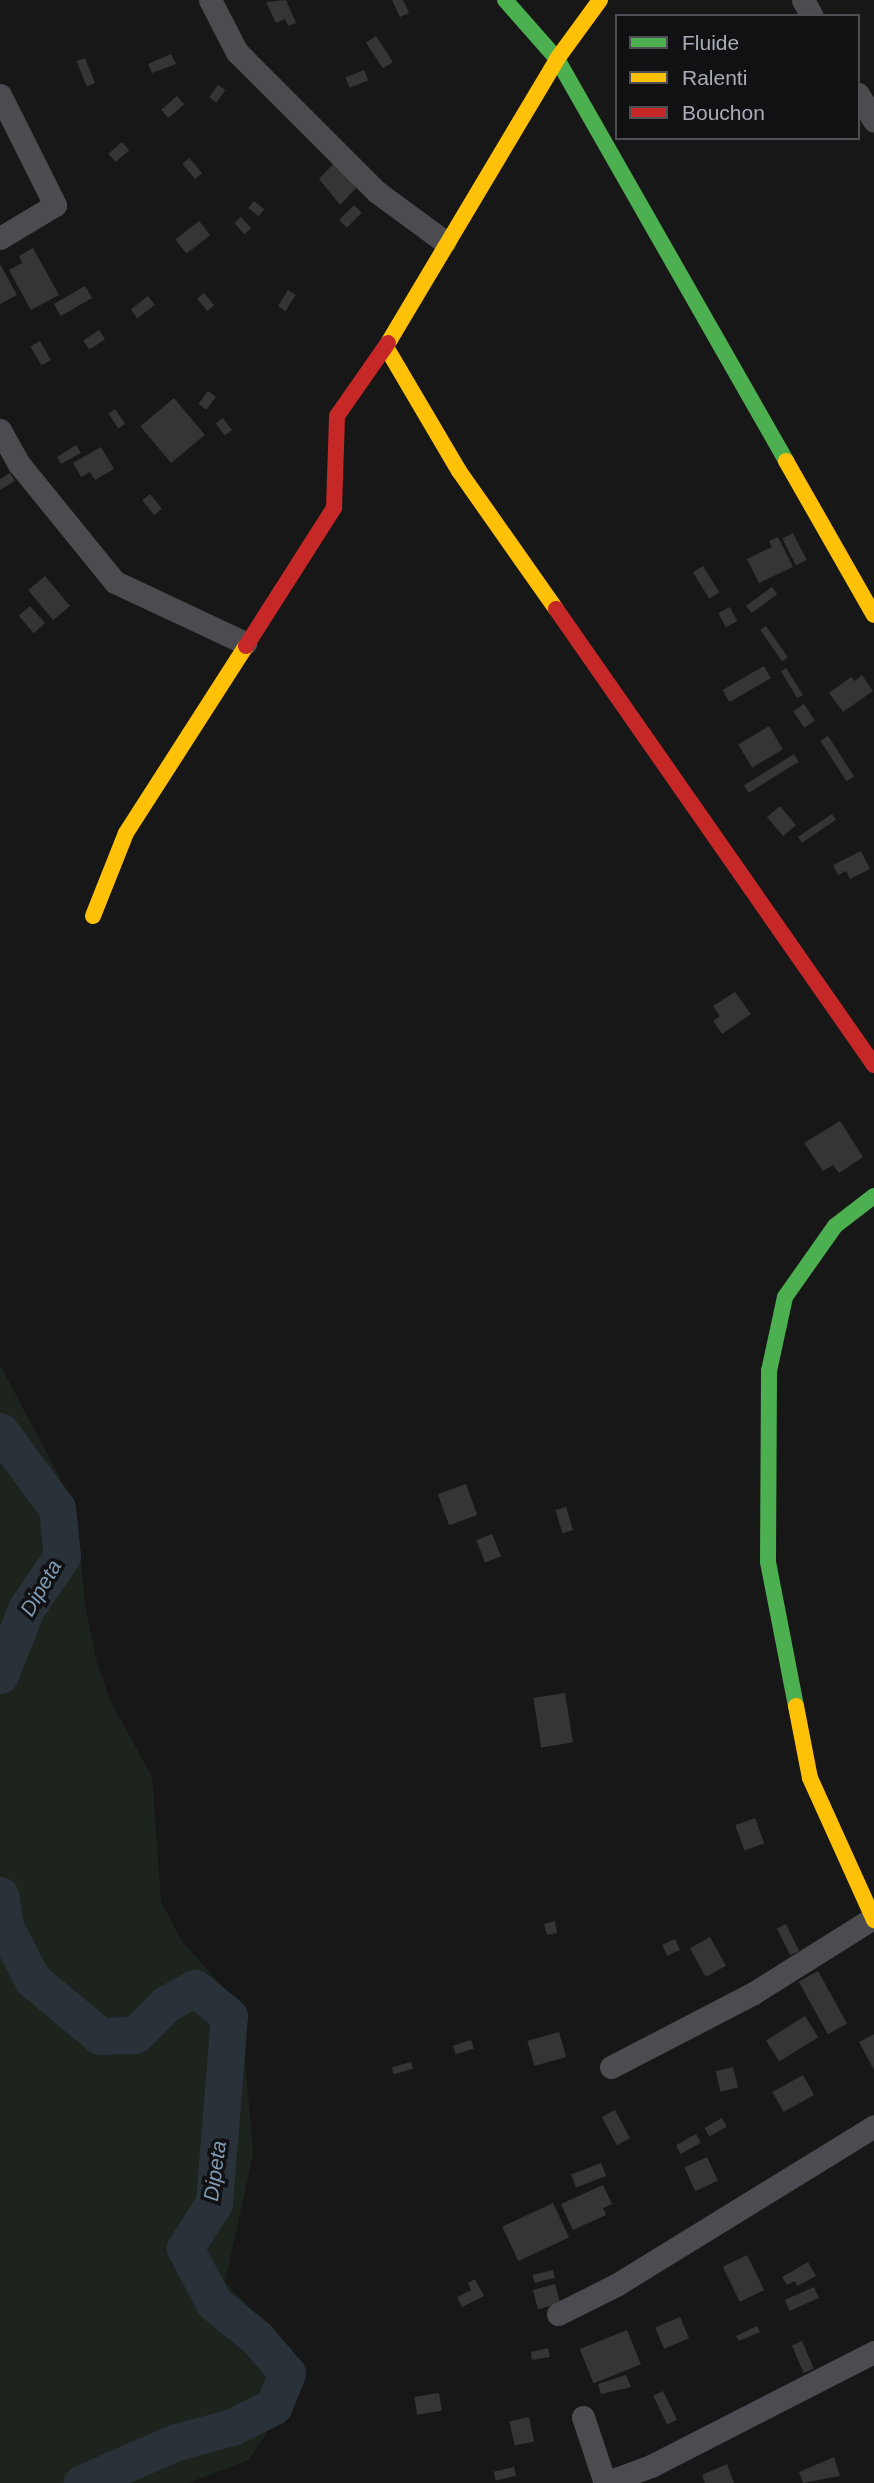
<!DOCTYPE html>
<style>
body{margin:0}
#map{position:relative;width:874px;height:2483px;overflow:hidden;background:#171717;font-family:Arial,sans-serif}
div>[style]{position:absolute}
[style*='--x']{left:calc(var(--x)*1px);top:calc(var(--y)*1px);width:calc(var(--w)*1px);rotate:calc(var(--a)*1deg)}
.green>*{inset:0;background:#1d241e}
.river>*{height:37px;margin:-18.5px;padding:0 18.5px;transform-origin:18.5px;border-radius:18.5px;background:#2a3239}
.building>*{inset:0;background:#353536;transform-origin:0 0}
.street>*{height:23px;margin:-11.5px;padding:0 11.5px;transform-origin:11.5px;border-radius:11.5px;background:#4b4c50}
.fast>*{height:16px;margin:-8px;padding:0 8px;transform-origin:8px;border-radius:8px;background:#4caf50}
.slow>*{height:16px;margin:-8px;padding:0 8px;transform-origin:8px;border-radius:8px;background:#ffc107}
.jam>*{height:16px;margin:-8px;padding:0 8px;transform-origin:8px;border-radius:8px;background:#c62828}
span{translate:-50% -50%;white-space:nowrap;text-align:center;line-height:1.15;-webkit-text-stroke:7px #111113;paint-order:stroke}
.water-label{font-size:21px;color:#7f9bb3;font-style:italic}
.legend{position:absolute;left:615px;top:14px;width:245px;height:126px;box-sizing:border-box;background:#111113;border:2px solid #4d4f55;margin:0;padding:9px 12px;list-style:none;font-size:21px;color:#a8adb8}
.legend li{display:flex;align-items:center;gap:14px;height:35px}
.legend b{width:35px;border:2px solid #4d4f55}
</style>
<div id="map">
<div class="green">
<div style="clip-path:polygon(0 1365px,58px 1474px,78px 1526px,85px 1605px,97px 1663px,110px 1700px,152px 1777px,161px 1901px,181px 1940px,241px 2008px,253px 2154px,225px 2282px,291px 2351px,304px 2380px,248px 2460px,188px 2483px,0 2483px)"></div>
</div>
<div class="river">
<div style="--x:0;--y:1431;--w:96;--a:53.5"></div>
<div style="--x:57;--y:1508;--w:48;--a:84.1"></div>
<div style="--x:62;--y:1556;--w:64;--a:124.2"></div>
<div style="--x:26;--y:1609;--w:71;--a:111.5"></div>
<div style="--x:0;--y:1895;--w:32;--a:81"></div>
<div style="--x:5;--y:1927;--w:60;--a:62.2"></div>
<div style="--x:33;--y:1980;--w:87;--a:39.9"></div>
<div style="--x:100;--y:2036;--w:35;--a:-2"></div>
<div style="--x:135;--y:2035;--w:44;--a:-45"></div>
<div style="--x:166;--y:2004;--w:33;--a:-29"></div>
<div style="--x:195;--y:1988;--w:44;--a:39.5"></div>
<div style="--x:229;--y:2016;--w:188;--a:94.6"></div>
<div style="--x:214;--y:2203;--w:54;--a:122.8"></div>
<div style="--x:185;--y:2248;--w:62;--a:62.2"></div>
<div style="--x:214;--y:2303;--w:55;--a:39.1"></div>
<div style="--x:257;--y:2338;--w:46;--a:49.4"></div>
<div style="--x:287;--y:2373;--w:35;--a:112"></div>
<div style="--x:274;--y:2406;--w:47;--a:153.4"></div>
<div style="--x:232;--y:2427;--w:58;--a:165"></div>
<div style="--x:176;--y:2442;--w:103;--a:156.4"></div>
</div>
<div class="building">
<div style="clip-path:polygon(286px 0,296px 23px,288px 26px,285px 19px,276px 23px,266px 2px)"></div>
<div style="clip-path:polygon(392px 0,403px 0,409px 13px,400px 17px)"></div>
<div style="left:376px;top:36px;width:31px;height:12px;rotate:57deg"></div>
<div style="clip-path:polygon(171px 54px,176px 64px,152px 73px,148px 64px)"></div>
<div style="left:85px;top:58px;width:27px;height:9px;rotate:68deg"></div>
<div style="left:364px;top:70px;width:11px;height:20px;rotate:68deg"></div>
<div style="left:218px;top:85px;width:9px;height:15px;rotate:36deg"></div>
<div style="left:177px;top:96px;width:11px;height:21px;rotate:49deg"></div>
<div style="left:122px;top:142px;width:11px;height:18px;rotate:49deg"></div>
<div style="left:189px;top:158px;width:20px;height:9px;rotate:49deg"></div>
<div style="clip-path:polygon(335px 162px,359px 185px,340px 205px,319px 179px)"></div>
<div style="left:254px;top:201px;width:13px;height:9px;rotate:39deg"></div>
<div style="left:354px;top:205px;width:11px;height:21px;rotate:45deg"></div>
<div style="left:241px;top:217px;width:15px;height:9px;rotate:48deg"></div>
<div style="left:199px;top:221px;width:18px;height:30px;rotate:52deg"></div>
<div style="clip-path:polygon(33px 248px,59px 295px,31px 310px,9px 270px,22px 263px,19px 256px)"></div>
<div style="clip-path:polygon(0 264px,17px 295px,0 304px)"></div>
<div style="left:85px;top:286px;width:14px;height:36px;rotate:60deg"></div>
<div style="left:288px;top:290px;width:9px;height:19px;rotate:32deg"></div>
<div style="left:204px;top:293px;width:16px;height:9px;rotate:50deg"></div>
<div style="left:148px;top:296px;width:11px;height:22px;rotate:52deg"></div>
<div style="left:99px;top:330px;width:11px;height:19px;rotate:56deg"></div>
<div style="left:40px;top:341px;width:22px;height:11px;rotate:60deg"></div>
<div style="left:208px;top:391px;width:10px;height:16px;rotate:37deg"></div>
<div style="left:174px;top:398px;width:48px;height:44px;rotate:50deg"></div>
<div style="left:115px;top:409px;width:18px;height:8px;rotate:56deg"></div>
<div style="left:223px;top:418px;width:15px;height:9px;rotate:53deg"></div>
<div style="clip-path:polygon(76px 445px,81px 453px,61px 464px,57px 457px)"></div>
<div style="clip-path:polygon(101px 447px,114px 469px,95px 480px,90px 472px,81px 477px,73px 463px)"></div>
<div style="clip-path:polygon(10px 473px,15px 481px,0 490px,0 479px)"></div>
<div style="left:150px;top:494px;width:19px;height:10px;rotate:51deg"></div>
<div style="left:793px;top:533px;width:30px;height:12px;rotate:63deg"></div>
<div style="clip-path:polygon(778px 537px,793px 567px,759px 583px,747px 559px,772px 547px,769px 541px)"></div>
<div style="left:703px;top:566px;width:31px;height:12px;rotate:58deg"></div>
<div style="left:45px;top:576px;width:39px;height:22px;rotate:50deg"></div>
<div style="left:772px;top:587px;width:9px;height:32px;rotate:54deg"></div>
<div style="left:30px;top:606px;width:23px;height:15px;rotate:49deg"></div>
<div style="left:730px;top:607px;width:16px;height:13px;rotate:63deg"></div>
<div style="left:766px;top:626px;width:38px;height:7px;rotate:55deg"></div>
<div style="left:764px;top:666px;width:14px;height:48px;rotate:60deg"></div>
<div style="clip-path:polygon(786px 668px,803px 695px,797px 698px,781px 671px)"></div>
<div style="clip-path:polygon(862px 675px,873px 691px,843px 712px,829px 693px,851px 677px,855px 681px)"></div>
<div style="left:804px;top:704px;width:20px;height:13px;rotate:57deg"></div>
<div style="left:769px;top:726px;width:27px;height:36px;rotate:59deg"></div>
<div style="left:828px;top:736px;width:48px;height:9px;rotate:57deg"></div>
<div style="left:794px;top:754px;width:9px;height:59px;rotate:58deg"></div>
<div style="left:780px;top:806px;width:25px;height:17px;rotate:50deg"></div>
<div style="left:832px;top:814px;width:7px;height:41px;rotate:56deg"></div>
<div style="clip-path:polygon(861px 851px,870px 869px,850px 879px,846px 871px,838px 875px,833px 865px)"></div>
<div style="clip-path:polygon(735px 992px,751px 1014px,722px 1034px,713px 1021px,720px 1016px,713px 1006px)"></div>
<div style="clip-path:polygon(840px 1121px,863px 1157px,839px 1173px,833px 1165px,823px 1171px,804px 1143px)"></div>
<div style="left:466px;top:1484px;width:33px;height:30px;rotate:70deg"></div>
<div style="left:566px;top:1507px;width:24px;height:11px;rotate:73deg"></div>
<div style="left:492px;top:1534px;width:24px;height:17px;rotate:68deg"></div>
<div style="left:565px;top:1693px;width:50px;height:32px;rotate:81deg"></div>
<div style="left:755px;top:1818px;width:27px;height:21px;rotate:70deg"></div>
<div style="clip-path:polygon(555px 1921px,557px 1933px,547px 1935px,544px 1924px)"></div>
<div style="left:786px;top:1924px;width:30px;height:10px;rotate:64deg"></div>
<div style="left:710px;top:1937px;width:33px;height:23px;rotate:61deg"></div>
<div style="left:675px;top:1939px;width:12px;height:14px;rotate:66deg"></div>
<div style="left:818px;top:1971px;width:60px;height:22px;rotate:61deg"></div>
<div style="left:805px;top:2016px;width:25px;height:46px;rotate:58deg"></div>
<div style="left:559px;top:2032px;width:26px;height:33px;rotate:74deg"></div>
<div style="clip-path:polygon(874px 2034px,874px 2070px,859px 2042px)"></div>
<div style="left:471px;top:2040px;width:9px;height:19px;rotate:72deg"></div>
<div style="left:411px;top:2062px;width:7px;height:20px;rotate:74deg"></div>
<div style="left:733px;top:2067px;width:21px;height:18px;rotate:76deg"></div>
<div style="left:803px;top:2075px;width:23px;height:35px;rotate:61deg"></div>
<div style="left:615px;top:2110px;width:32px;height:15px;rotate:62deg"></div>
<div style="left:722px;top:2118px;width:10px;height:20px;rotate:61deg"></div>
<div style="left:696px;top:2134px;width:10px;height:23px;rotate:61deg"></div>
<div style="left:707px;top:2157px;width:26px;height:25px;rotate:65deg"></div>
<div style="left:601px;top:2163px;width:14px;height:32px;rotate:69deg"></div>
<div style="clip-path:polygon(603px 2185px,612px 2204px,603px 2208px,606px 2215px,573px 2230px,561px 2204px)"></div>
<div style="left:553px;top:2203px;width:38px;height:56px;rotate:65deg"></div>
<div style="left:747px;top:2255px;width:39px;height:27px;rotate:64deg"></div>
<div style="clip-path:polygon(808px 2262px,816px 2276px,797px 2286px,795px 2281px,787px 2285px,782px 2277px)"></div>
<div style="left:553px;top:2270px;width:8px;height:21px;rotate:76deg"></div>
<div style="clip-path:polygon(475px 2279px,484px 2296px,462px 2307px,457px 2297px,471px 2290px,468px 2283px)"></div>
<div style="left:555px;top:2284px;width:20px;height:23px;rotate:75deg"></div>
<div style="left:814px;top:2287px;width:12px;height:32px;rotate:66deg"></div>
<div style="left:680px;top:2317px;width:23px;height:27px;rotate:67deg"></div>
<div style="clip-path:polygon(757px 2326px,760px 2332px,739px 2341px,736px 2336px)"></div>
<div style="left:627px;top:2330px;width:37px;height:51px;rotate:68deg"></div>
<div style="left:802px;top:2341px;width:30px;height:11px;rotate:67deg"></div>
<div style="clip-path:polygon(548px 2348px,550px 2357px,532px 2360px,531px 2352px)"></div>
<div style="clip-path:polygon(626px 2375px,631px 2387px,601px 2394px,598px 2384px)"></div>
<div style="left:663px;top:2391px;width:32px;height:11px;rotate:64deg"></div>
<div style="left:439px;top:2393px;width:18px;height:25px;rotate:81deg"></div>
<div style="left:529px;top:2417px;width:25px;height:20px;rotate:78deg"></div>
<div style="clip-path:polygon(834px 2457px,840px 2476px,803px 2483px,799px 2472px)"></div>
<div style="clip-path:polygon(727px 2464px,734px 2483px,705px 2483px,702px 2475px)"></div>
<div style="left:514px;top:2467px;width:9px;height:21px;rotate:77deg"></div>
</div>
<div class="street">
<div style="--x:210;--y:0;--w:59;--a:62.6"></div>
<div style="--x:237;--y:52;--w:198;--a:45"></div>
<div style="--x:377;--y:192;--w:84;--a:36.3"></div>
<div style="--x:803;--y:0;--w:18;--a:61"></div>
<div style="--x:858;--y:94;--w:31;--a:59"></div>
<div style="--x:0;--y:95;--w:123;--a:63.4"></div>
<div style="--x:55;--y:205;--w:64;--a:149"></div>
<div style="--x:0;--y:430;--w:39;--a:61"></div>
<div style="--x:19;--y:464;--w:152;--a:50.9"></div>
<div style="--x:115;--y:582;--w:144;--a:25.1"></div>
<div style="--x:611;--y:2067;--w:159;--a:-27.4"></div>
<div style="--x:752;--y:1994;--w:143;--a:-32.1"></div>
<div style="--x:558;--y:2314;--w:65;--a:-26.6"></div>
<div style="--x:616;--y:2285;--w:303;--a:-31.6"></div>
<div style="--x:583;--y:2417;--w:70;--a:71.6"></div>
<div style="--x:605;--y:2483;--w:49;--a:-20.3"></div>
<div style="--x:651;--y:2466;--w:250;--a:-27.1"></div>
</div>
<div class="fast">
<div style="--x:505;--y:0;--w:79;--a:48.6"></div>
<div style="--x:557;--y:59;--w:463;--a:60.3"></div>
<div style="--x:796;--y:1706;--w:147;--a:-101"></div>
<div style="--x:768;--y:1562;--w:191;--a:-89.7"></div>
<div style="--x:769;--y:1371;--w:76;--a:-77.8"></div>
<div style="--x:785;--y:1297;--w:87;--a:-54.8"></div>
<div style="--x:835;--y:1226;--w:49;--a:-37.6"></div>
</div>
<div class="slow">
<div style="--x:388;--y:343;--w:330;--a:-59.2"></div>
<div style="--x:557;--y:59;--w:73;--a:-53.9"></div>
<div style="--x:386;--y:347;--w:144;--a:59.5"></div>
<div style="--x:459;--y:471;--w:169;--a:54.9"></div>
<div style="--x:786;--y:461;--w:177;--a:60.3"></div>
<div style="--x:93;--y:916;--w:89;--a:-68.3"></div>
<div style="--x:126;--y:833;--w:222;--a:-57.3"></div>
<div style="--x:796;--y:1706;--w:73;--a:79"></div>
<div style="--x:810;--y:1778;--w:156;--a:65.7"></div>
</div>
<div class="jam">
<div style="--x:556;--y:609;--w:556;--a:55.11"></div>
<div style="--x:246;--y:646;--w:164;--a:-57.5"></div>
<div style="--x:334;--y:508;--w:92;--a:-88.1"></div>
<div style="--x:337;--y:416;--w:89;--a:-55.1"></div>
</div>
<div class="water-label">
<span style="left:41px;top:1588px;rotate:-60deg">Dipeta</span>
<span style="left:215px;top:2171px;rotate:-82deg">Dipeta</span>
</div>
<ul class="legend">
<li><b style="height:9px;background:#4caf50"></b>Fluide</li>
<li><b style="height:9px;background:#ffc107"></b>Ralenti</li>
<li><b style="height:9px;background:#c62828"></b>Bouchon</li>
</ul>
</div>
